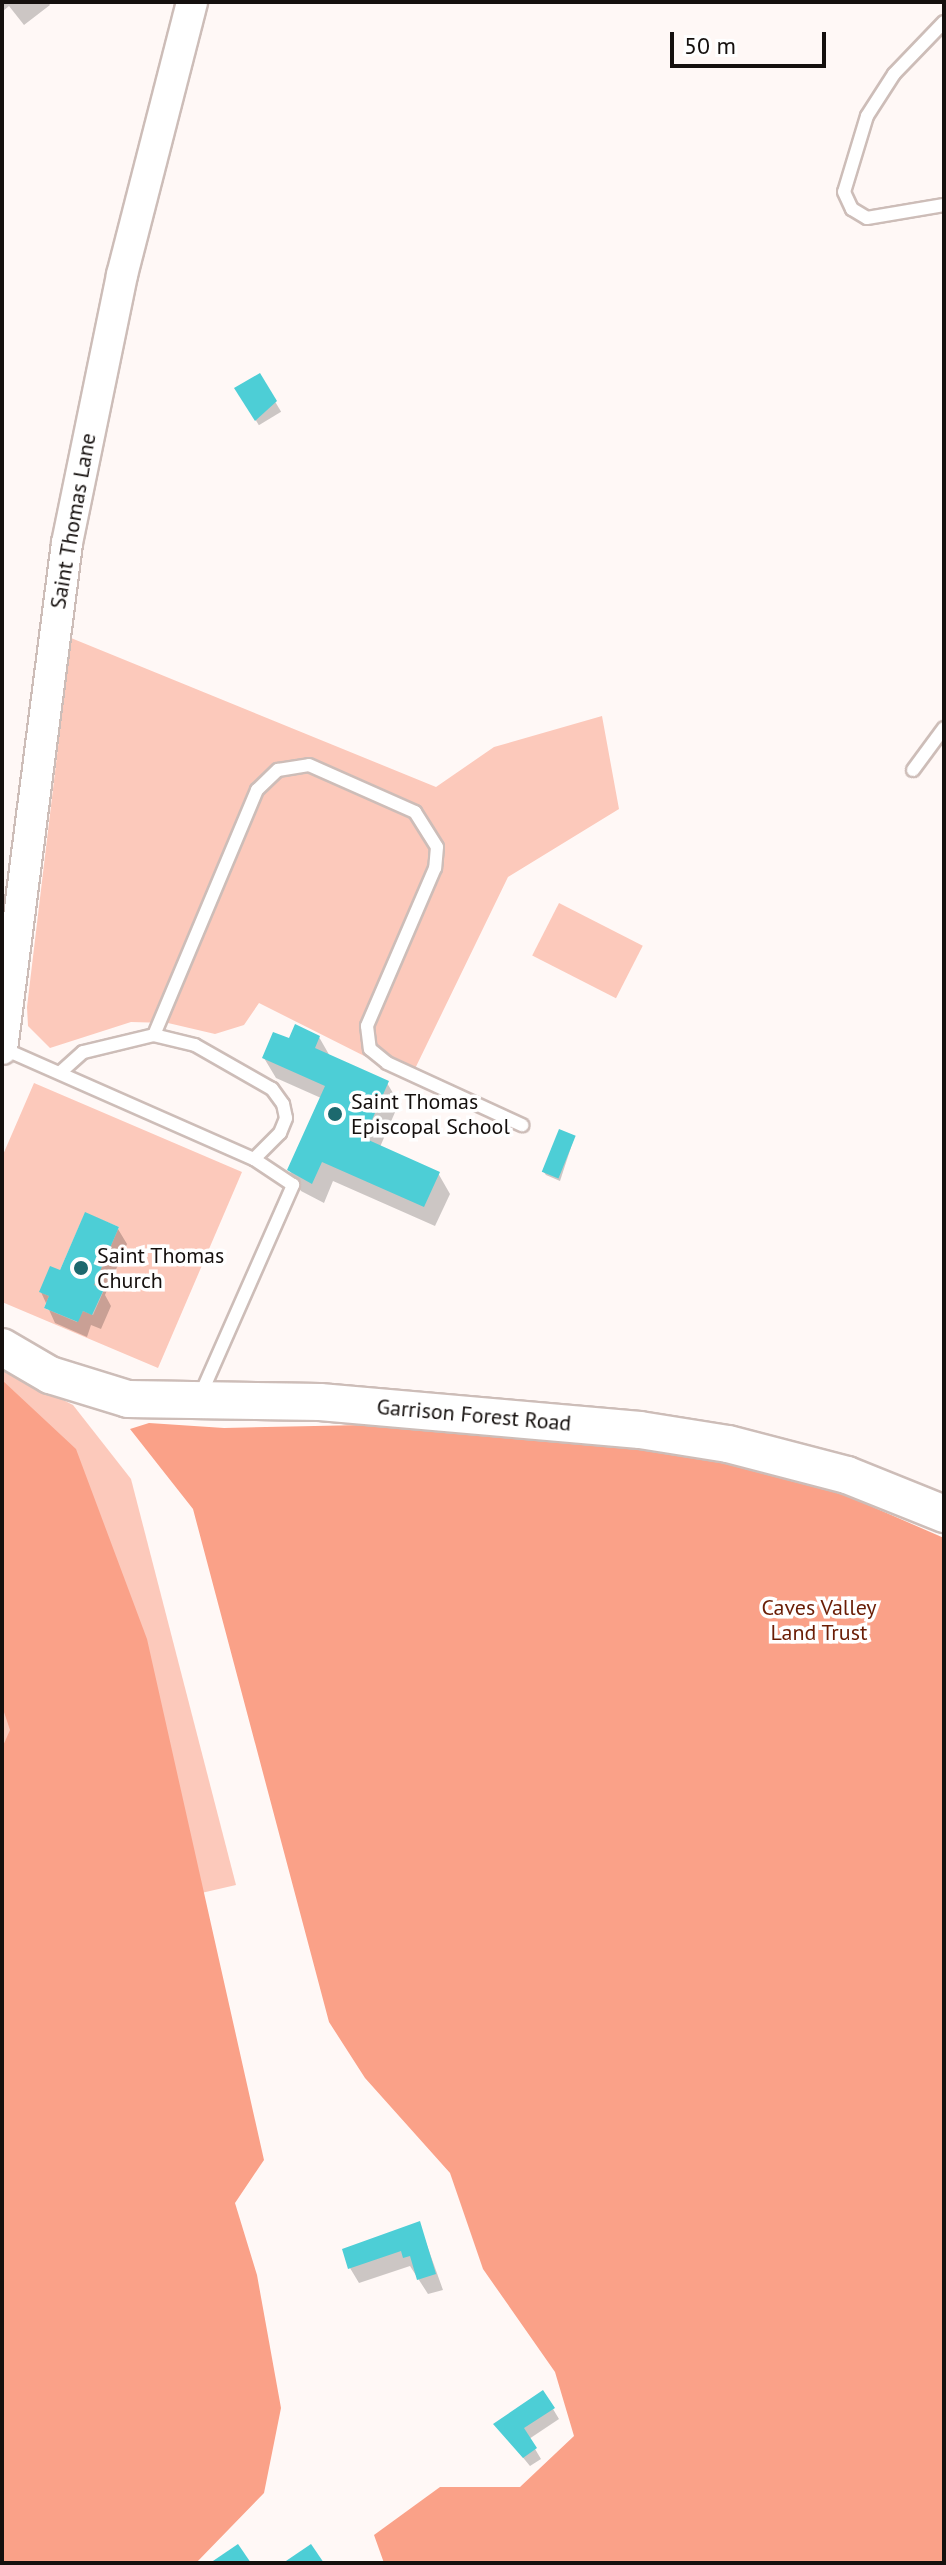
<!DOCTYPE html>
<style>
body{margin:0}
#map{position:relative;width:946px;height:2565px;overflow:hidden;background:#fff8f6;font-family:"PT Sans",sans-serif}
div>[style]{position:absolute}
[style*='--x']{left:calc(var(--x)*1px);top:calc(var(--y)*1px);width:calc(var(--w)*1px);rotate:calc(var(--a)*1deg)}
.green>*{inset:0;background:#fcc9bb;transform-origin:0 0}
.forest>*{inset:0;background:#faa188}
.shadow>*{inset:0;background:#0003;transform-origin:0 0}
.building>*{inset:0;background:#4dced6;transform-origin:0 0}
.roads{filter:drop-shadow(2px 0 #cdbdb8) drop-shadow(-2px 0 #cdbdb8) drop-shadow(0 2px #cdbdb8) drop-shadow(0 -2px #cdbdb8)}
.service>*{height:12px;margin:-6px;padding:0 6px;transform-origin:6px;border-radius:6px;background:#fff}
.tertiary>*{height:30px;margin:-15px;padding:0 15px;transform-origin:15px;border-radius:15px;background:#fff}
.secondary>*{height:36px;margin:-18px;padding:0 18px;transform-origin:18px;border-radius:18px;background:#fff}
.dots>*{width:22px;height:22px;translate:-50% -50%;box-sizing:border-box;border:4px solid #fff;border-radius:50%}
span{translate:-50% -50%;white-space:nowrap;text-align:center;line-height:1.15;-webkit-text-stroke:7px #fff;paint-order:stroke}
.street-label{font-size:22px;color:#15100e}
.poi-label{font-size:22px;color:#15100e}
.left{translate:0 -50%;text-align:left}
.park-label{font-size:22px;color:#6a1d05}
.frame{position:absolute;inset:0;border:4px solid #15100e;pointer-events:none}
.scale{position:absolute;left:670px;top:32px;width:156px;height:36px;box-sizing:border-box;border:4px solid #15100e;border-top:0;padding-left:10px;font-size:24px;line-height:28px;white-space:nowrap;color:#15100e;-webkit-text-stroke:6px #fff;paint-order:stroke}
</style>
<div id="map">
<div class="green">
<div style="clip-path:polygon(71px 638px,436px 787px,494px 747px,602px 716px,619px 809px,508px 877px,410px 1079px,259px 1003px,244px 1025px,215px 1034px,168px 1023px,131px 1022px,50px 1048px,28px 1026px,27px 1007px)"></div>
<div style="left:559px;top:903px;width:94px;height:59px;rotate:27deg"></div>
<div style="clip-path:polygon(evenodd,34px 1083px,242px 1172px,158px 1368px,2px 1302px,2px 1157px,34px 1083px,85px 1213px,119px 1227px,94px 1285px,104px 1290px,93px 1315px,83px 1311px,77px 1322px,44px 1308px,49px 1296px,40px 1292px,60px 1270px,85px 1213px)"></div>
<div style="clip-path:polygon(2px 1369px,73px 1405px,131px 1479px,236px 1885px,2px 1939px)"></div>
</div>
<div class="forest">
<div style="clip-path:polygon(2px 1380px,76px 1449px,147px 1639px,264px 2160px,235px 2203px,257px 2275px,281px 2408px,264px 2493px,196px 2563px,2px 2563px,2px 1748px,10px 1730px,2px 1706px)"></div>
<div style="clip-path:polygon(149px 1423px,224px 1428px,363px 1425px,634px 1439px,811px 1480px,944px 1538px,944px 2563px,384px 2563px,374px 2535px,440px 2487px,520px 2487px,574px 2436px,555px 2372px,483px 2269px,450px 2173px,365px 2078px,329px 2022px,193px 1509px,130px 1429px)"></div>
</div>
<div class="shadow">
<div style="clip-path:polygon(2px 2px,48px 2px,50px 5px,24px 25px,9px 6px,2px 12px)"></div>
<div style="left:259px;top:375px;width:43px;height:26px;rotate:59deg"></div>
<div style="clip-path:polygon(319px 1037px,331px 1058px,387px 1083px,399px 1103px,380px 1147px,438px 1173px,450px 1194px,435px 1226px,333px 1181px,324px 1203px,301px 1191px,289px 1170px,321px 1098px,276px 1078px,264px 1058px,290px 1041px)"></div>
<div style="clip-path:polygon(574px 1138px,560px 1181px,546px 1175px,543px 1171px)"></div>
<div style="clip-path:polygon(118px 1229px,127px 1244px,105px 1295px,111px 1306px,101px 1329px,91px 1325px,87px 1337px,55px 1323px,41px 1292px)"></div>
<div style="clip-path:polygon(419px 2223px,443px 2290px,428px 2294px,410px 2266px,359px 2283px,350px 2268px)"></div>
<div style="clip-path:polygon(553px 2409px,559px 2419px,529px 2439px,541px 2459px,530px 2466px,496px 2425px)"></div>
</div>
<div class="building">
<div style="clip-path:polygon(260px 373px,277px 401px,255px 421px,234px 388px)"></div>
<div style="clip-path:polygon(295px 1024px,320px 1036px,315px 1048px,389px 1081px,364px 1138px,440px 1172px,424px 1207px,322px 1162px,312px 1184px,287px 1170px,325px 1086px,262px 1058px,273px 1032px,289px 1038px)"></div>
<div style="left:559px;top:1129px;width:18px;height:46px;rotate:22deg"></div>
<div style="clip-path:polygon(85px 1212px,119px 1227px,94px 1285px,104px 1289px,92px 1315px,83px 1311px,78px 1322px,44px 1308px,49px 1296px,39px 1292px,50px 1266px,60px 1270px)"></div>
<div style="clip-path:polygon(420px 2221px,436px 2274px,417px 2280px,410px 2256px,403px 2258px,401px 2251px,348px 2269px,342px 2249px)"></div>
<div style="clip-path:polygon(543px 2390px,555px 2408px,524px 2428px,537px 2448px,523px 2458px,493px 2424px)"></div>
<div style="clip-path:polygon(238px 2544px,251px 2563px,210px 2563px)"></div>
<div style="clip-path:polygon(311px 2544px,324px 2563px,283px 2563px)"></div>
</div>
<div class="roads">
<div class="service">
<div style="--x:944;--y:22;--w:72;--a:133.9"></div>
<div style="--x:894;--y:74;--w:50;--a:122.7"></div>
<div style="--x:867;--y:116;--w:79;--a:106.8"></div>
<div style="--x:844;--y:192;--w:19;--a:65"></div>
<div style="--x:852;--y:209;--w:17;--a:31"></div>
<div style="--x:867;--y:218;--w:78;--a:-9.6"></div>
<div style="--x:913;--y:770;--w:52;--a:-53.6"></div>
<div style="--x:154;--y:1035;--w:266;--a:-67.2"></div>
<div style="--x:257;--y:790;--w:29;--a:-44"></div>
<div style="--x:278;--y:770;--w:31;--a:-9"></div>
<div style="--x:309;--y:765;--w:116;--a:23.9"></div>
<div style="--x:415;--y:812;--w:41;--a:57.8"></div>
<div style="--x:437;--y:847;--w:21;--a:95"></div>
<div style="--x:435;--y:868;--w:172;--a:113.3"></div>
<div style="--x:367;--y:1026;--w:23;--a:83"></div>
<div style="--x:370;--y:1049;--w:22;--a:39"></div>
<div style="--x:387;--y:1063;--w:149;--a:24.7"></div>
<div style="--x:2;--y:1048;--w:275;--a:23.8"></div>
<div style="--x:254;--y:1159;--w:37;--a:-45"></div>
<div style="--x:280;--y:1133;--w:16;--a:-68"></div>
<div style="--x:286;--y:1118;--w:14;--a:-102"></div>
<div style="--x:283;--y:1104;--w:19;--a:-126"></div>
<div style="--x:272;--y:1089;--w:89;--a:-150.3"></div>
<div style="--x:195;--y:1045;--w:42;--a:-166.3"></div>
<div style="--x:154;--y:1035;--w:73;--a:166.5"></div>
<div style="--x:83;--y:1052;--w:28;--a:138"></div>
<div style="--x:200;--y:1396;--w:231;--a:-66.2"></div>
<div style="--x:293;--y:1185;--w:47;--a:-146.3"></div>
</div>
<div class="tertiary">
<div style="--x:2;--y:1049;--w:510;--a:-82.68"></div>
<div style="--x:67;--y:543;--w:274;--a:-78.4"></div>
<div style="--x:122;--y:275;--w:282;--a:-75.6"></div>
</div>
<div class="secondary">
<div style="--x:2;--y:1347;--w:56;--a:30.3"></div>
<div style="--x:50;--y:1375;--w:82;--a:17.1"></div>
<div style="--x:128;--y:1399;--w:192;--a:0.9"></div>
<div style="--x:320;--y:1402;--w:321;--a:5"></div>
<div style="--x:640;--y:1430;--w:89;--a:9"></div>
<div style="--x:728;--y:1444;--w:123;--a:14.6"></div>
<div style="--x:847;--y:1475;--w:105;--a:21.9"></div>
</div>
</div>
<div class="dots">
<div style="left:335px;top:1114px;background:#1c696e"></div>
<div style="left:81px;top:1268px;background:#1c696e"></div>
</div>
<div class="street-label">
<span style="left:73px;top:521px;rotate:-80deg">Saint Thomas Lane</span>
<span style="left:474px;top:1415px;rotate:5deg">Garrison Forest Road</span>
</div>
<div class="poi-label">
<span class="left" style="left:351px;top:1114px">Saint Thomas<br>Episcopal School</span>
<span class="left" style="left:97px;top:1268px">Saint Thomas<br>Church</span>
</div>
<div class="park-label">
<span style="left:819px;top:1620px">Caves Valley<br>Land Trust</span>
</div>
<div class="frame"></div>
<div class="scale">50 m</div>
</div>
